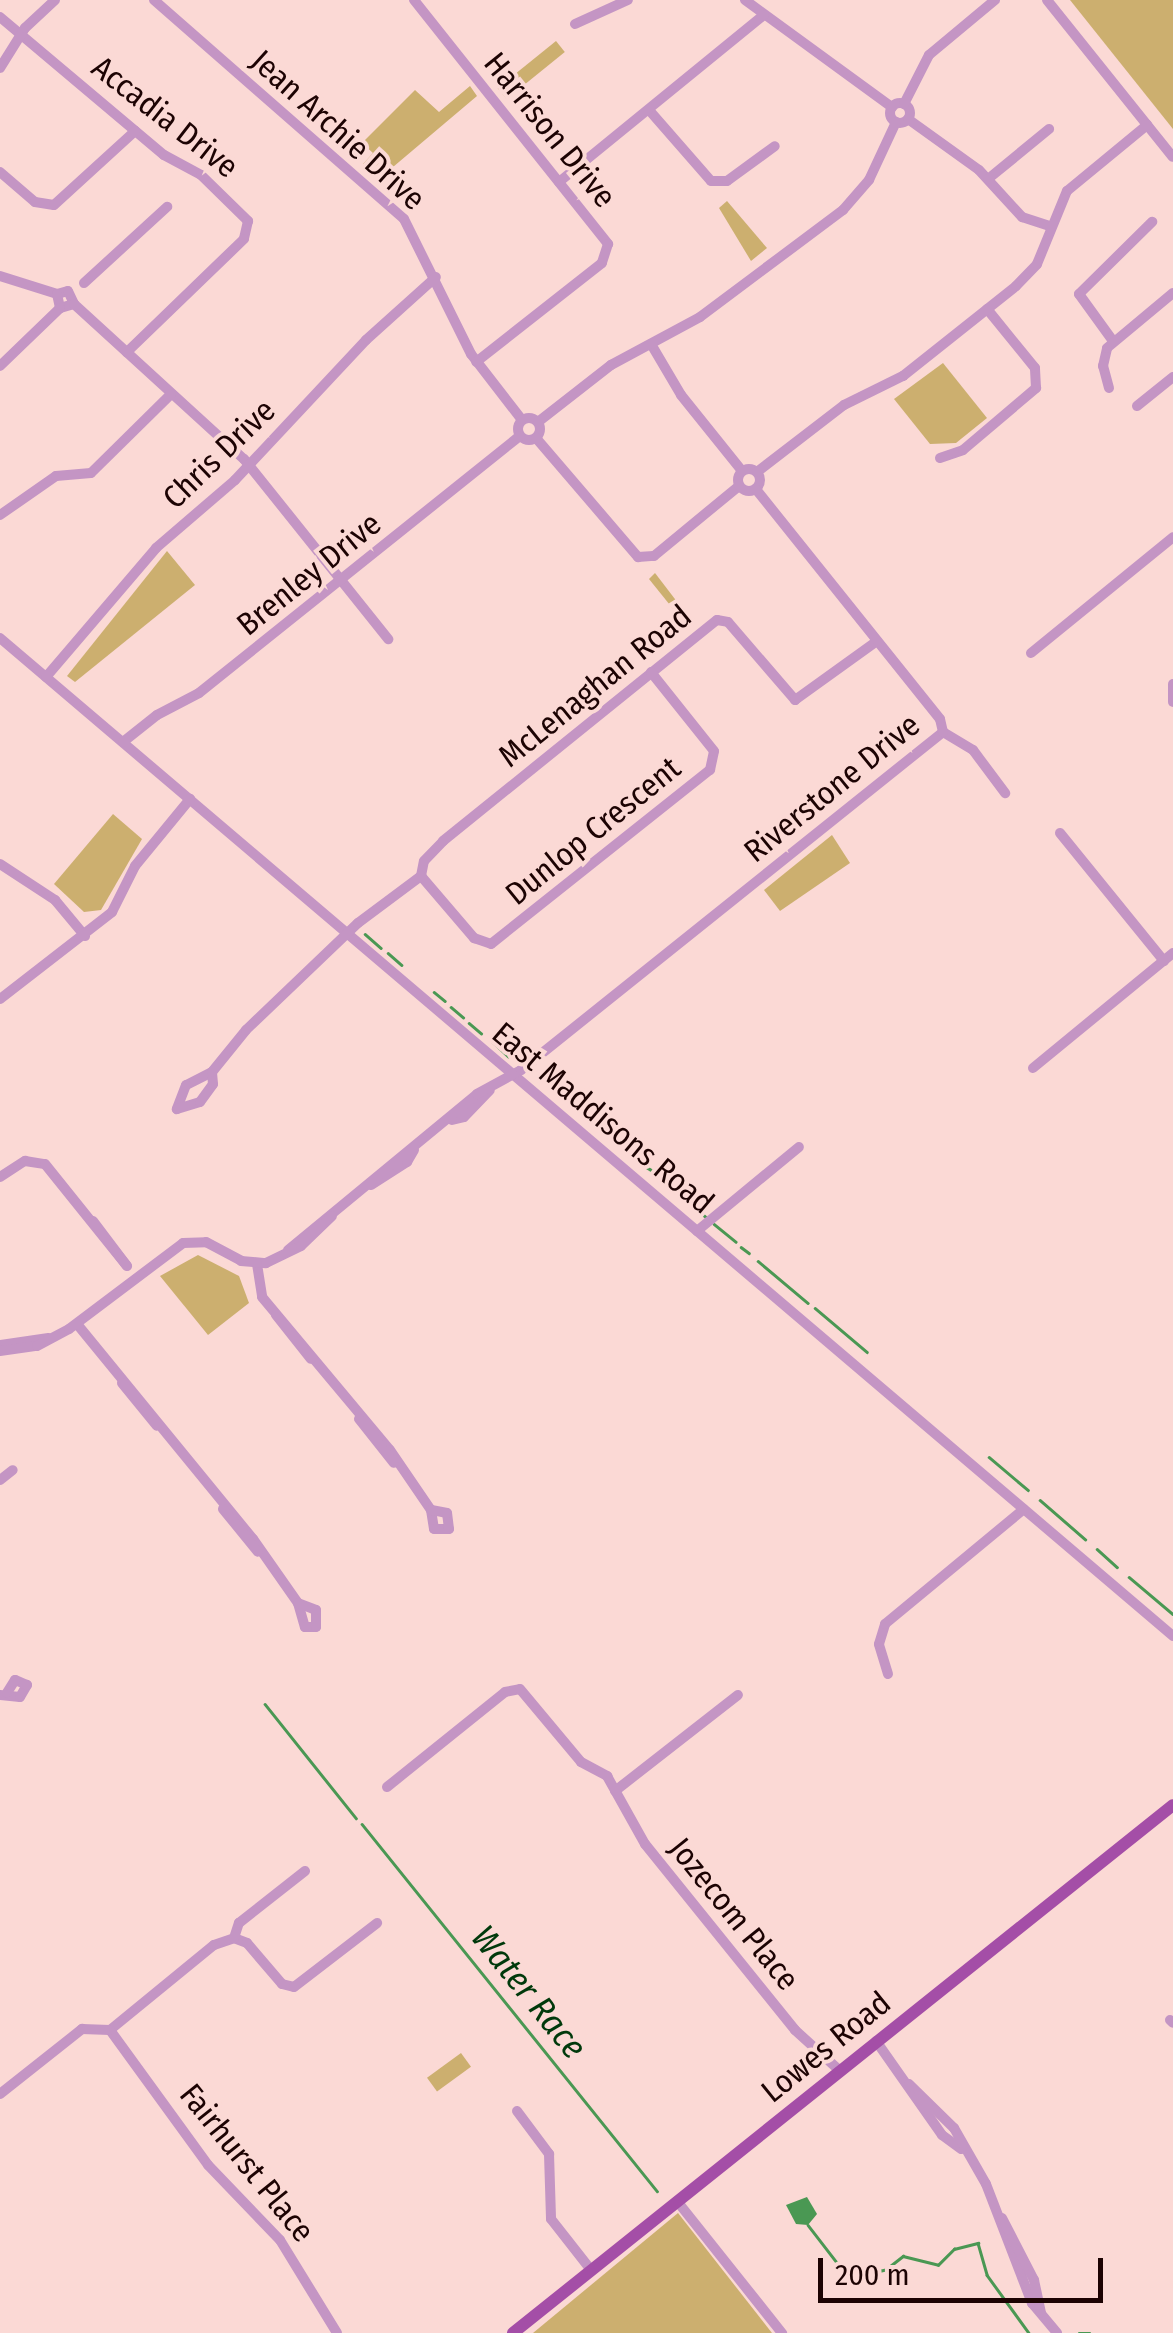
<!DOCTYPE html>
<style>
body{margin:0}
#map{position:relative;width:1173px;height:2333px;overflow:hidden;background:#fbd9d5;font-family:"Fira Sans Condensed",sans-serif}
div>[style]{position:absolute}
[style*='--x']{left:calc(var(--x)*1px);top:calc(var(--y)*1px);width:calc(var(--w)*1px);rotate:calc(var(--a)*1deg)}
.green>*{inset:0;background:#ccaf6f;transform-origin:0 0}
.water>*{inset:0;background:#4a9853}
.stream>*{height:2.5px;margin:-1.25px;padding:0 1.25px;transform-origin:1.25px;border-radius:1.25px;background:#4a9853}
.minor>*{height:10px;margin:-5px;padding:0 5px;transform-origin:5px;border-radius:5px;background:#c495c4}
.minor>.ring{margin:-5px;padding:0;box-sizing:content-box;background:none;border:10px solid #c495c4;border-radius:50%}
.major>*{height:12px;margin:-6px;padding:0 6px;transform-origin:6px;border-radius:6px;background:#a44ea7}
span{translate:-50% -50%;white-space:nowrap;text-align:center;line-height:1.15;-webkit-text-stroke:8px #fbd9d5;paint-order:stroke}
.street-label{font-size:32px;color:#1c0303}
.water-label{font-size:35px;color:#00390b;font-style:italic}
.scale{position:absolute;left:818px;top:2258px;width:285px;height:45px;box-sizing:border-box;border:5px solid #1c0303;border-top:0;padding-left:12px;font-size:30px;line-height:35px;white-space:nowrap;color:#1c0303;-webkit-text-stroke:8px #fbd9d5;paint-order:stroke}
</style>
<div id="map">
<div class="green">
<div style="clip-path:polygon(1070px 0,1173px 0,1173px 129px)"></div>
<div style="left:556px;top:41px;width:14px;height:75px;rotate:51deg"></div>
<div style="clip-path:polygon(470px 86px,477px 96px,380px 178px,363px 164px,373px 153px,362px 143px,415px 90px,439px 112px)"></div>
<div style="clip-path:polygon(727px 201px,767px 248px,751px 261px,719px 208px)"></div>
<div style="clip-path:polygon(943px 363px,987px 418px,956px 443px,930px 444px,894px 399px)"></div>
<div style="clip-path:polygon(167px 551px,195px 585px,75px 682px,67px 676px)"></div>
<div style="clip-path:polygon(655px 573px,691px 620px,686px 625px,649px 579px)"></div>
<div style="clip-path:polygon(113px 814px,142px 839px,101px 910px,84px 912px,54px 884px)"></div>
<div style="clip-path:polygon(832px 835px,850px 863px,780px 911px,764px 890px)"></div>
<div style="clip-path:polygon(198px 1255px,239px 1276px,249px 1303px,208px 1335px,160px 1276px)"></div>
<div style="left:461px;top:2053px;width:17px;height:42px;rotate:54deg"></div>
<div style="clip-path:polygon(678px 2213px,772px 2333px,533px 2333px)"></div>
</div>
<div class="water">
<div style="clip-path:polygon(807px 2197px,817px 2214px,808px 2225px,796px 2224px,786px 2205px)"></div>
</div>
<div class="stream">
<div style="--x:365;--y:934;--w:21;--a:41"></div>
<div style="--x:388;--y:953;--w:18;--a:41"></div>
<div style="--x:434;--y:992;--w:14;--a:39"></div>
<div style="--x:451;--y:1007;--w:16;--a:40"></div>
<div style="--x:469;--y:1023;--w:16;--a:40"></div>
<div style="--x:493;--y:1042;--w:21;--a:43"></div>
<div style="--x:632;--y:1158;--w:22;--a:32"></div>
<div style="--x:656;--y:1174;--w:66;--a:40.7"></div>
<div style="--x:714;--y:1224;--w:28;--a:39"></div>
<div style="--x:741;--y:1247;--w:10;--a:37"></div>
<div style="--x:758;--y:1261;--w:65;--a:40"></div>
<div style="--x:815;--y:1308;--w:68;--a:40.2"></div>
<div style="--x:989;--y:1457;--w:51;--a:40.2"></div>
<div style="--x:1040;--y:1500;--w:60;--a:40.9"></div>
<div style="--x:1097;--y:1549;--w:27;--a:42"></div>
<div style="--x:1129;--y:1577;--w:57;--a:40.1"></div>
<div style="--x:265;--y:1704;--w:146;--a:51.4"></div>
<div style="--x:362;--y:1824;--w:471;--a:51.2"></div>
<div style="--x:808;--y:2225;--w:67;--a:52.3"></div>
<div style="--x:849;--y:2278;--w:37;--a:-13"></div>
<div style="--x:885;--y:2270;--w:23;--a:-38"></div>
<div style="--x:903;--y:2256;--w:36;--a:14"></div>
<div style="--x:938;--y:2265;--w:23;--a:-45"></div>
<div style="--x:954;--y:2249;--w:25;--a:-14"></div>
<div style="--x:978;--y:2243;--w:33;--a:74"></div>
<div style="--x:987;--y:2275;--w:72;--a:54.1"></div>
<div style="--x:1079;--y:2333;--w:11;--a:0"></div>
</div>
<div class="minor">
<div style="--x:154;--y:0;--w:332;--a:41.2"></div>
<div style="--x:404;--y:219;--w:151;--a:63.6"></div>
<div style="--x:471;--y:354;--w:83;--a:52.3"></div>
<div style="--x:414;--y:0;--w:312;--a:51.5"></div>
<div style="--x:608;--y:244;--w:20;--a:108"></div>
<div style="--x:602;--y:263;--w:160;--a:141.8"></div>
<div style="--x:745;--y:0;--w:182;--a:36.1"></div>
<div style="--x:1047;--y:0;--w:201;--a:51.3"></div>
<div style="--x:0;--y:17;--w:214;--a:40.1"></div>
<div style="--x:164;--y:155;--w:42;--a:28.4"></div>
<div style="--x:201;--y:175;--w:66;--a:44.4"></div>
<div style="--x:248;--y:221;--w:18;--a:103"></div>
<div style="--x:244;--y:239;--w:163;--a:136"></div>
<div style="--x:575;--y:24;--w:58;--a:-24.4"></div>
<div style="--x:0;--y:68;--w:47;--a:-58"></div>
<div style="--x:25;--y:28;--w:41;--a:-43"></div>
<div class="ring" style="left:890px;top:103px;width:10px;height:10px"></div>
<div style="--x:904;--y:104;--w:55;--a:-63"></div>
<div style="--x:929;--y:55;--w:86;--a:-39.8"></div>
<div style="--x:649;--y:110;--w:94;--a:48.9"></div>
<div style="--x:711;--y:181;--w:16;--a:0"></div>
<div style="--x:727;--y:181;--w:59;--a:-36.1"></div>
<div style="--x:908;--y:119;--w:87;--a:35.7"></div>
<div style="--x:979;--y:170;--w:64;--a:47.5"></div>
<div style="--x:1022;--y:217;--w:29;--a:18"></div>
<div style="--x:0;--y:172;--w:46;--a:40.6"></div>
<div style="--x:35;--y:202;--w:19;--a:9"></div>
<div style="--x:54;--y:205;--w:110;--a:-42.4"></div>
<div style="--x:988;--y:179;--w:79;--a:-39.3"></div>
<div style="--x:559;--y:182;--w:264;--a:-39.2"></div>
<div style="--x:0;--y:276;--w:60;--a:17.5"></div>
<div style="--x:57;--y:294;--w:11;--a:-15"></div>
<div style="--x:68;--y:291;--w:14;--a:65"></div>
<div style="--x:74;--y:304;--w:15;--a:164"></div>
<div style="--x:60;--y:308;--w:14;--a:-102"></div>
<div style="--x:84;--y:283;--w:113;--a:-42.5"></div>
<div style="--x:74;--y:304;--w:230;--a:42.4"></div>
<div style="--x:244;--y:459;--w:231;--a:51.3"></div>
<div style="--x:1113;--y:341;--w:58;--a:-125.9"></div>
<div style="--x:1079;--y:294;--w:103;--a:-44.6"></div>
<div style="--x:651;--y:344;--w:59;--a:59.5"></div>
<div style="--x:681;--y:395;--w:97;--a:51.2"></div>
<div style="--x:0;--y:366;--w:83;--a:-44"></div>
<div style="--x:1109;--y:388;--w:23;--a:-105"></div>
<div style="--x:1103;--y:366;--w:18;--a:-77"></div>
<div style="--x:1107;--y:348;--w:86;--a:-39.8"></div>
<div style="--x:1137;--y:406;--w:46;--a:-38.9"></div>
<div class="ring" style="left:518px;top:418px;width:12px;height:12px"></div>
<div style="--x:538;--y:422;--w:93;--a:-38"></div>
<div style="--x:611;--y:365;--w:101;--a:-28.3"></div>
<div style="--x:700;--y:317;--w:179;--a:-36.8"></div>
<div style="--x:843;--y:210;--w:40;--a:-49"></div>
<div style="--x:869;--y:180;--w:64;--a:-65"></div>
<div style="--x:536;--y:438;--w:157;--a:49.4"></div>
<div style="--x:638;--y:557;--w:16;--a:-4"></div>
<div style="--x:654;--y:556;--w:110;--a:-39.5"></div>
<div style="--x:940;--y:458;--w:24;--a:-19"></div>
<div style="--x:963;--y:450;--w:96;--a:-40.3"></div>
<div style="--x:1036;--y:388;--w:20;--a:-93"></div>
<div style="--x:1035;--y:368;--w:76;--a:-129.1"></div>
<div class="ring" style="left:738px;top:469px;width:12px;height:12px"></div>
<div style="--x:757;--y:472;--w:110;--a:-37.6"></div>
<div style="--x:844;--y:405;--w:66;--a:-26.2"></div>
<div style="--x:903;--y:376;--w:144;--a:-38.5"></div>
<div style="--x:1016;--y:286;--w:30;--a:-46"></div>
<div style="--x:1037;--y:264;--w:79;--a:-67.7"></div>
<div style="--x:1067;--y:191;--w:104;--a:-39.5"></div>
<div style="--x:0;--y:515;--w:68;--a:-34.9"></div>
<div style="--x:56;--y:476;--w:35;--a:-5"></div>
<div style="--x:91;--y:473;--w:112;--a:-44.6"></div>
<div style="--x:0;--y:638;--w:1540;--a:40.39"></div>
<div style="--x:1031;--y:653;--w:183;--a:-39.2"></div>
<div style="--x:46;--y:677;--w:170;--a:-49.5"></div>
<div style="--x:156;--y:548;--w:104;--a:-40.7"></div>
<div style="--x:235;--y:480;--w:192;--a:-46.9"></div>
<div style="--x:366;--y:340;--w:94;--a:-42"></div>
<div style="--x:1173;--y:684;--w:18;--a:90"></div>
<div style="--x:943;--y:732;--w:35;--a:31"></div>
<div style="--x:973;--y:750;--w:54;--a:53.3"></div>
<div style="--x:123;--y:742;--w:43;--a:-38.5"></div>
<div style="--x:157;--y:715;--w:47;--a:-27.6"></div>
<div style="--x:199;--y:693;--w:411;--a:-38.7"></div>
<div style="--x:1060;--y:833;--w:165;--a:50.9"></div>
<div style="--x:0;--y:864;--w:66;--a:33.2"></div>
<div style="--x:55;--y:900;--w:47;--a:50.2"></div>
<div style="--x:421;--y:876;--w:15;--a:-79"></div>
<div style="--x:424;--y:861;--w:28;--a:-46"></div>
<div style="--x:443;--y:841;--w:352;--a:-38.9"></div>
<div style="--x:717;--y:620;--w:11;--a:10"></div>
<div style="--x:728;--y:622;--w:103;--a:49.3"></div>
<div style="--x:795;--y:700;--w:101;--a:-35.7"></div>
<div style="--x:421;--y:876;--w:82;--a:49.5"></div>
<div style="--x:474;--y:938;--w:18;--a:19"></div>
<div style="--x:491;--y:944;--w:280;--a:-38.5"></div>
<div style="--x:710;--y:770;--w:19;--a:-78"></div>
<div style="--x:714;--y:751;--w:101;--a:-128.6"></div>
<div style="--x:0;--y:999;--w:142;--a:-37.8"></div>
<div style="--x:112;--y:912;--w:51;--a:-63.4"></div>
<div style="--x:135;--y:866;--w:87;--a:-50.6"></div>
<div style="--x:1033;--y:1068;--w:181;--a:-39.4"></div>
<div style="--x:212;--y:1072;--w:29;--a:153"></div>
<div style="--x:186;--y:1085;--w:26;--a:111"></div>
<div style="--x:177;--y:1109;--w:24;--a:-17"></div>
<div style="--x:200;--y:1102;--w:22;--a:-54"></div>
<div style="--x:213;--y:1084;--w:12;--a:-95"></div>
<div style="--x:212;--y:1072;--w:54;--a:-51"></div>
<div style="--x:246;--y:1030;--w:155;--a:-43.7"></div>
<div style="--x:358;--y:923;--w:79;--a:-36.7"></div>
<div style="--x:452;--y:1120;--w:12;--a:-14"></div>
<div style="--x:464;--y:1117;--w:37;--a:-46"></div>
<div style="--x:0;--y:1177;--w:30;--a:-33"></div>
<div style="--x:25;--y:1161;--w:20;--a:9"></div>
<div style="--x:45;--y:1164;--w:131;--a:51.2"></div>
<div style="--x:371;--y:1185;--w:43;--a:-32.6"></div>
<div style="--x:407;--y:1162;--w:14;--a:-60"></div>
<div style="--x:93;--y:1221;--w:56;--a:52.9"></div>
<div style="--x:697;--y:1231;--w:132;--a:-39.5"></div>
<div style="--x:288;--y:1250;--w:245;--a:-39.5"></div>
<div style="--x:477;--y:1094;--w:50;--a:-28.6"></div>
<div style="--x:521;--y:1070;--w:541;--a:-38.69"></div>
<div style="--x:943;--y:732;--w:13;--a:-103"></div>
<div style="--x:940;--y:719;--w:295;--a:-128.7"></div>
<div style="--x:257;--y:1264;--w:33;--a:81"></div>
<div style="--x:262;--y:1297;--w:199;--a:50.1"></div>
<div style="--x:390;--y:1450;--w:73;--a:55.7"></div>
<div style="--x:431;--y:1510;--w:19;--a:81"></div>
<div style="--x:434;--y:1529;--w:15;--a:0"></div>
<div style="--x:449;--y:1529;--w:16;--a:-97"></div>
<div style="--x:447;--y:1513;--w:16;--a:-169"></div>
<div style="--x:276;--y:1315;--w:56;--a:51.5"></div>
<div style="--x:77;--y:1324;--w:278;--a:50.7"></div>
<div style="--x:253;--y:1539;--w:78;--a:54.9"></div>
<div style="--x:298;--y:1603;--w:25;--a:74"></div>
<div style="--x:305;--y:1627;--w:11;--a:0"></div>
<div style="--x:316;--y:1627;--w:17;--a:-90"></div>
<div style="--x:316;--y:1610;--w:19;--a:-159"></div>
<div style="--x:0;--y:1345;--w:49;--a:-8.3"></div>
<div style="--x:0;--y:1351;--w:37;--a:-8"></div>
<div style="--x:37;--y:1346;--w:36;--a:-28"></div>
<div style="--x:69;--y:1329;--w:143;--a:-37"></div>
<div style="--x:183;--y:1243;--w:23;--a:-2"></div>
<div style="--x:206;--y:1242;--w:40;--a:28"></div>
<div style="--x:241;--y:1261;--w:25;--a:5"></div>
<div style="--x:266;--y:1263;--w:39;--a:-26"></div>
<div style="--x:301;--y:1246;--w:43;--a:-44.1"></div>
<div style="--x:122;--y:1383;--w:55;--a:50.9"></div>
<div style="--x:359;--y:1419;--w:56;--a:51.5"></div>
<div style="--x:0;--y:1480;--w:16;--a:-38"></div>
<div style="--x:223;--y:1509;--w:55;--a:50.9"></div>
<div style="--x:888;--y:1674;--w:31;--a:-107"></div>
<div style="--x:879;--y:1644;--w:21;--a:-73"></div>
<div style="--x:885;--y:1624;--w:180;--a:-39.6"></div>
<div style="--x:0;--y:1695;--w:20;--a:6"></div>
<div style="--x:20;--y:1697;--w:14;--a:-60"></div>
<div style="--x:27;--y:1685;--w:13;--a:-157"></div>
<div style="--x:15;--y:1680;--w:15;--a:122"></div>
<div style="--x:387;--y:1787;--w:151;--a:-38.8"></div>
<div style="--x:505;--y:1692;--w:15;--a:-11"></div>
<div style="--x:520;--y:1689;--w:95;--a:50.1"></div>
<div style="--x:581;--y:1762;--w:30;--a:28"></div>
<div style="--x:607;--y:1776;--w:78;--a:60.8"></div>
<div style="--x:645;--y:1844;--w:239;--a:51.1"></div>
<div style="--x:795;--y:2030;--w:61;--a:42.3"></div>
<div style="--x:615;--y:1791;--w:156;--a:-38"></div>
<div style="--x:234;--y:1938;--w:14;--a:21"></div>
<div style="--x:247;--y:1943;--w:54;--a:49.5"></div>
<div style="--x:282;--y:1984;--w:12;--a:14"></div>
<div style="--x:294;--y:1987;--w:105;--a:-37.6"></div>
<div style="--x:1170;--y:2020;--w:4;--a:45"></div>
<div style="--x:110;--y:2030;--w:167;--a:54"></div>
<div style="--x:208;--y:2165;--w:104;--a:46.2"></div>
<div style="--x:280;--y:2240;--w:109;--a:58.5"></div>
<div style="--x:110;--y:2030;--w:134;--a:-39.3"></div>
<div style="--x:214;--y:1945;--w:21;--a:-19"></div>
<div style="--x:234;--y:1938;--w:16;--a:-72"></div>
<div style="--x:239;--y:1923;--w:84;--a:-38.2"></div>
<div style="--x:876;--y:2041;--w:115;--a:54.9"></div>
<div style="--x:942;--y:2135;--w:24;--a:36"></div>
<div style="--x:909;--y:2084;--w:63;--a:44.4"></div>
<div style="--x:954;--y:2128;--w:64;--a:60.3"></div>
<div style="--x:986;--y:2184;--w:128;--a:68.9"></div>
<div style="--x:1032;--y:2303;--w:39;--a:50"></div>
<div style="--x:0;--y:2094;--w:105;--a:-38.4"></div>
<div style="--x:82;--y:2029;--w:28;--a:2"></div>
<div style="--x:517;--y:2111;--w:54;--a:53.3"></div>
<div style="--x:549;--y:2154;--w:65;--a:88.2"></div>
<div style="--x:551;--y:2219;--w:65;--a:51.9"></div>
<div style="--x:677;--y:2201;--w:169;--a:51.5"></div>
<div style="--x:1002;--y:2218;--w:70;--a:62.7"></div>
<div style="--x:1034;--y:2280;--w:33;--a:78"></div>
</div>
<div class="major">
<div style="--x:513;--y:2333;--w:845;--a:-38.66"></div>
</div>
<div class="street-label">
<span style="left:165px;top:117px;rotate:38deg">Accadia Drive</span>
<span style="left:338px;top:130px;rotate:42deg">Jean Archie Drive</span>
<span style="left:550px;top:130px;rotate:51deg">Harrison Drive</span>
<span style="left:219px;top:454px;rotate:-44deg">Chris Drive</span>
<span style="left:309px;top:574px;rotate:-39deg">Brenley Drive</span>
<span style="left:595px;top:686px;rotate:-39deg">McLenaghan Road</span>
<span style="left:832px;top:788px;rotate:-39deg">Riverstone Drive</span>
<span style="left:593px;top:831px;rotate:-39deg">Dunlop Crescent</span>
<span style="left:603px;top:1118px;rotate:40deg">East Maddisons Road</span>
<span style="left:734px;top:1914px;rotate:51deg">Jozecom Place</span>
<span style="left:826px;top:2047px;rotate:-39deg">Lowes Road</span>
<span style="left:247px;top:2163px;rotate:51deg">Fairhurst Place</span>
</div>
<div class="water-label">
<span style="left:529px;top:1992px;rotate:51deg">Water Race</span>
</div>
<div class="scale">200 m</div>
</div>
